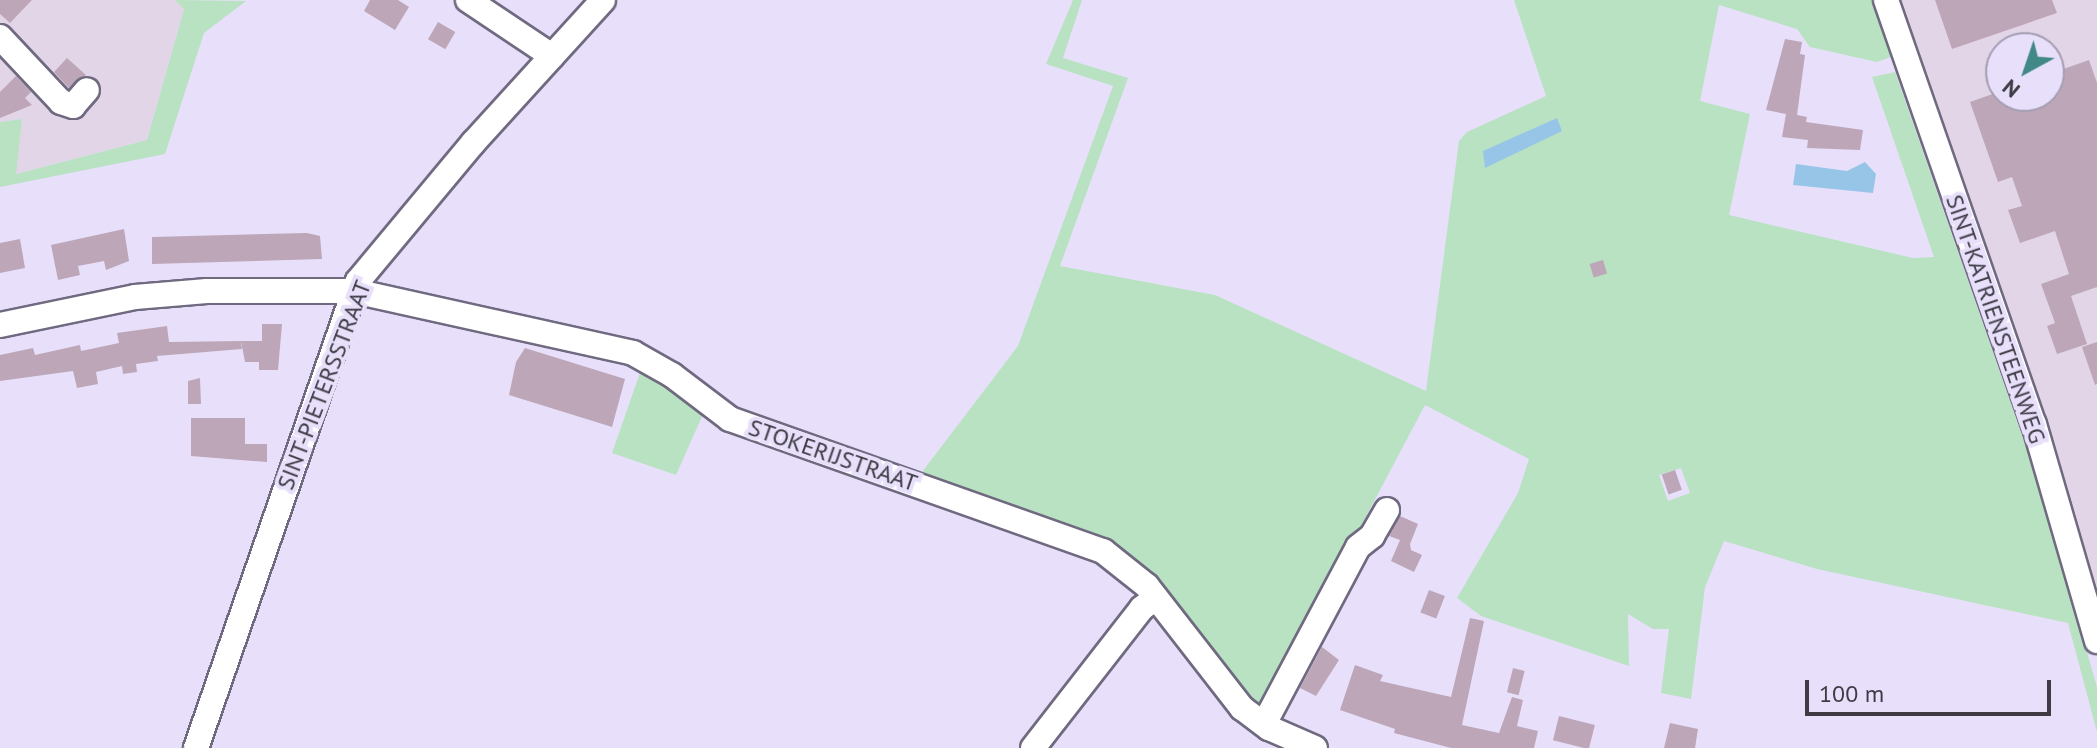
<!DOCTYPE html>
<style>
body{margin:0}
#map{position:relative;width:2097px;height:748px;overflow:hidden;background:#e8e0fb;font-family:"PT Sans",sans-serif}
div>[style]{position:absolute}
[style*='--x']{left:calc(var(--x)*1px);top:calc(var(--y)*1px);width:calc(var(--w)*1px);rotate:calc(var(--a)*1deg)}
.industrial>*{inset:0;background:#e3d5e8}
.green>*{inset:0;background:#b8e2c1}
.water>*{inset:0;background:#97c5e8}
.building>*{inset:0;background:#bda6b8;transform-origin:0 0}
.roads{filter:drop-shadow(2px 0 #706a81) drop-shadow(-2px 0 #706a81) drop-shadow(0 2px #706a81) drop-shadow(0 -2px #706a81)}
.minor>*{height:24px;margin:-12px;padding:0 12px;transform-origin:12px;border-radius:12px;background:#fff}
span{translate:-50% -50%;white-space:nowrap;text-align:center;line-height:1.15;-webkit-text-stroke:8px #e8e0fb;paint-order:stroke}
.street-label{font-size:24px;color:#3e3b45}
.north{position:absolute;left:1985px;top:32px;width:80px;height:80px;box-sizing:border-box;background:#e8e0fb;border:2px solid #a49eb2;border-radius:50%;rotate:220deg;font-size:22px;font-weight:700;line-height:32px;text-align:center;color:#3e3b45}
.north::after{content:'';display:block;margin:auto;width:28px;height:36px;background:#418886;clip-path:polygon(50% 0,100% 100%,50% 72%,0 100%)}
.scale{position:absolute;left:1805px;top:680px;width:246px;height:36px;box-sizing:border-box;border:4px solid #3e3b45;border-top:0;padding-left:10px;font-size:24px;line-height:28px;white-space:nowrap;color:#3e3b45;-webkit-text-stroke:6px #e8e0fb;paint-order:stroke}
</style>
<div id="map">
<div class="industrial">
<div style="clip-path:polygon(0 0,175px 0,184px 8px,147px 140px,15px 174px,22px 119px,0 122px)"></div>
<div style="clip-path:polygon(evenodd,1897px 0,2097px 0,2097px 597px,2046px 423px,1897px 0,2001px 48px,2049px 48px,2049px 96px,2001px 96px,2001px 48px)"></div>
</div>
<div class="green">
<div style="clip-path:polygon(175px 0,246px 1px,204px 33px,165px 154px,0 187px,0 122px,22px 119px,16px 174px,147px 140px,184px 9px)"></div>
<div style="clip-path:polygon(evenodd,1073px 0,1082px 0,1063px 58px,1128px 78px,1060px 266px,1215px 295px,1426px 391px,1459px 141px,1467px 132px,1546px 96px,1514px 0,1871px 0,1891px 57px,1877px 62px,1810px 47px,1797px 29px,1719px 5px,1700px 101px,1750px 114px,1729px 215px,1913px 258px,1934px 257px,1872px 77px,1895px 72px,2037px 478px,2097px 687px,2097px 732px,2068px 623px,1817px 569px,1724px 541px,1705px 587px,1691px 699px,1661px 693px,1669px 629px,1653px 629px,1628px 614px,1629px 666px,1481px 616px,1457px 598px,1518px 493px,1529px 459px,1425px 405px,1262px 713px,1246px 704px,1148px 577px,919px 476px,1018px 346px,1113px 86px,1046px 64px,1073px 0,1681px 468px,1690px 493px,1668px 501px,1659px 475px,1681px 468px)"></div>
<div style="clip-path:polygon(642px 367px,704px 412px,676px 475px,612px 453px)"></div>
</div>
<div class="water">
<div style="clip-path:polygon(1557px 118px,1562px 131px,1485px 168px,1483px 151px)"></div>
<div style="clip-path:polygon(1865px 162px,1876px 174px,1873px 193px,1793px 185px,1796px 164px,1847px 171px)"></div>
</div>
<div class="building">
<div style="clip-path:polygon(0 0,32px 0,10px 23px,0 14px)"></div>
<div style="clip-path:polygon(370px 0,398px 0,409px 7px,395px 30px,364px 11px)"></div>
<div style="clip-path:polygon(1935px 0,2052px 0,2057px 13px,1952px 49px)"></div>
<div style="left:438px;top:22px;width:20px;height:20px;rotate:30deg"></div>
<div style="clip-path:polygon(1785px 39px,1802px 42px,1800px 54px,1805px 55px,1797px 115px,1807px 117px,1806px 122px,1863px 130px,1860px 150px,1807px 148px,1808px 140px,1782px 137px,1786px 114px,1766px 110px)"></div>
<div style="clip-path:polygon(67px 58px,86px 75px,69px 88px,54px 72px)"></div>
<div style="clip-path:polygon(2089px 60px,2097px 83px,2097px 287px,2071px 296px,2087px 344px,2057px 354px,2047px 326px,2055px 323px,2041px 284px,2069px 274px,2055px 231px,2020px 243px,2008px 210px,2022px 206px,2012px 177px,1998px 182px,1970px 102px,2001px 91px,2001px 96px,2049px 96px,2049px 74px)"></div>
<div style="clip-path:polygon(16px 76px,31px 92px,25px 98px,32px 105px,0 118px,0 92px)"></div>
<div style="clip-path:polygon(124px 229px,129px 261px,106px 270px,104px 261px,78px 266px,80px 275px,58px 280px,51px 245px)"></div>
<div style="clip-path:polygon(307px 233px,320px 236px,322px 259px,152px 264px,152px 237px)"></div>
<div style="clip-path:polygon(20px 239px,25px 268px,0 273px,0 243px)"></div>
<div style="left:1603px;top:260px;width:14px;height:14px;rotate:73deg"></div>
<div style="clip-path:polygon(262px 324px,282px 324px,278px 370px,259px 370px,259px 362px,245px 362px,241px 341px,262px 341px)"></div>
<div style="clip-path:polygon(167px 326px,169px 342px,241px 341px,242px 349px,157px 356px,158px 361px,136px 364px,137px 372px,123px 374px,122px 366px,96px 372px,98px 384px,77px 388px,73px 371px,0 381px,0 355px,33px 348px,35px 355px,80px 345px,81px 351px,119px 343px,117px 333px)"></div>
<div style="clip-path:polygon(2097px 342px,2097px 384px,2095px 385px,2082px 347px)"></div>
<div style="clip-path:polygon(525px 348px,625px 379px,612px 427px,509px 395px,516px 362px)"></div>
<div style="clip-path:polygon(200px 378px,201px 404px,188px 404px,188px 381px)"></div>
<div style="clip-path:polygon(191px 418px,245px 418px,245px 444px,267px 444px,267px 462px,191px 456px)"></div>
<div style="left:1675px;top:470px;width:21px;height:14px;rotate:71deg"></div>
<div style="clip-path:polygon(1400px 516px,1418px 524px,1410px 544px,1411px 550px,1422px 555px,1414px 572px,1391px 561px,1400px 540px,1389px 536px)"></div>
<div style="left:1429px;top:590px;width:17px;height:24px;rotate:21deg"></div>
<div style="clip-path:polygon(1470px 618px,1484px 621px,1462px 725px,1499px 733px,1512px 697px,1523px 700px,1517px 726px,1538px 731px,1534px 748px,1451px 748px,1394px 733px,1395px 729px,1340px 710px,1355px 665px,1383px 675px,1380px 681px,1451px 697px)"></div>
<div style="clip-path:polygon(1322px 647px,1339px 660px,1316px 696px,1300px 688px)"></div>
<div style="left:1513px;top:668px;width:12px;height:25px;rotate:14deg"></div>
<div style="left:1559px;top:716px;width:37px;height:25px;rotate:14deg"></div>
<div style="clip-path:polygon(1670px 723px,1698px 729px,1695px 748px,1664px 748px)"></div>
</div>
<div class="roads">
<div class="minor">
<div style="--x:468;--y:0;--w:101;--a:33.7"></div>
<div style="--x:1886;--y:0;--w:449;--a:70.8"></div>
<div style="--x:2034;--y:424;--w:226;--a:73.8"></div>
<div style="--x:0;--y:37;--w:89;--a:46.8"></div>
<div style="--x:61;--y:102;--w:13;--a:18"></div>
<div style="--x:73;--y:106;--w:21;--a:-49"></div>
<div style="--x:0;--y:325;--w:138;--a:-11.7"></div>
<div style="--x:135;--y:297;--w:72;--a:-4.8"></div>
<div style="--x:207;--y:291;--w:147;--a:0"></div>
<div style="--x:354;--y:291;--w:286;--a:12.5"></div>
<div style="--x:633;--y:353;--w:45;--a:29.4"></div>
<div style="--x:672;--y:375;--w:73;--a:37.2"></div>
<div style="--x:730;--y:419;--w:396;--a:19.5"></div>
<div style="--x:1103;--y:551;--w:56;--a:38.5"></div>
<div style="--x:1147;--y:586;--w:155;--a:52.1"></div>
<div style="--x:1242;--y:708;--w:34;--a:37"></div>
<div style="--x:1269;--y:728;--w:50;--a:23.5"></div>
<div style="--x:1264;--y:724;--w:200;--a:-62"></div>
<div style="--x:1358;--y:547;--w:18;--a:-38"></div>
<div style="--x:1372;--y:536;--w:30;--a:-60"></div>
<div style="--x:196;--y:748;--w:494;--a:-70.9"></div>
<div style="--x:358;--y:281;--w:180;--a:-50.2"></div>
<div style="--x:473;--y:143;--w:193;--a:-47.7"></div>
<div style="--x:1033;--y:748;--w:177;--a:-52.1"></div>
<div style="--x:1142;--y:608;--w:17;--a:-36"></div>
</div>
</div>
<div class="street-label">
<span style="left:1996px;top:319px;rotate:71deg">SINT-KATRIENSTEENWEG</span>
<span style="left:324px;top:385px;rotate:-69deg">SINT-PIETERSSTRAAT</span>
<span style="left:833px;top:455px;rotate:19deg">STOKERIJSTRAAT</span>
</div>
<div class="north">N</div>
<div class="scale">100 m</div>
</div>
